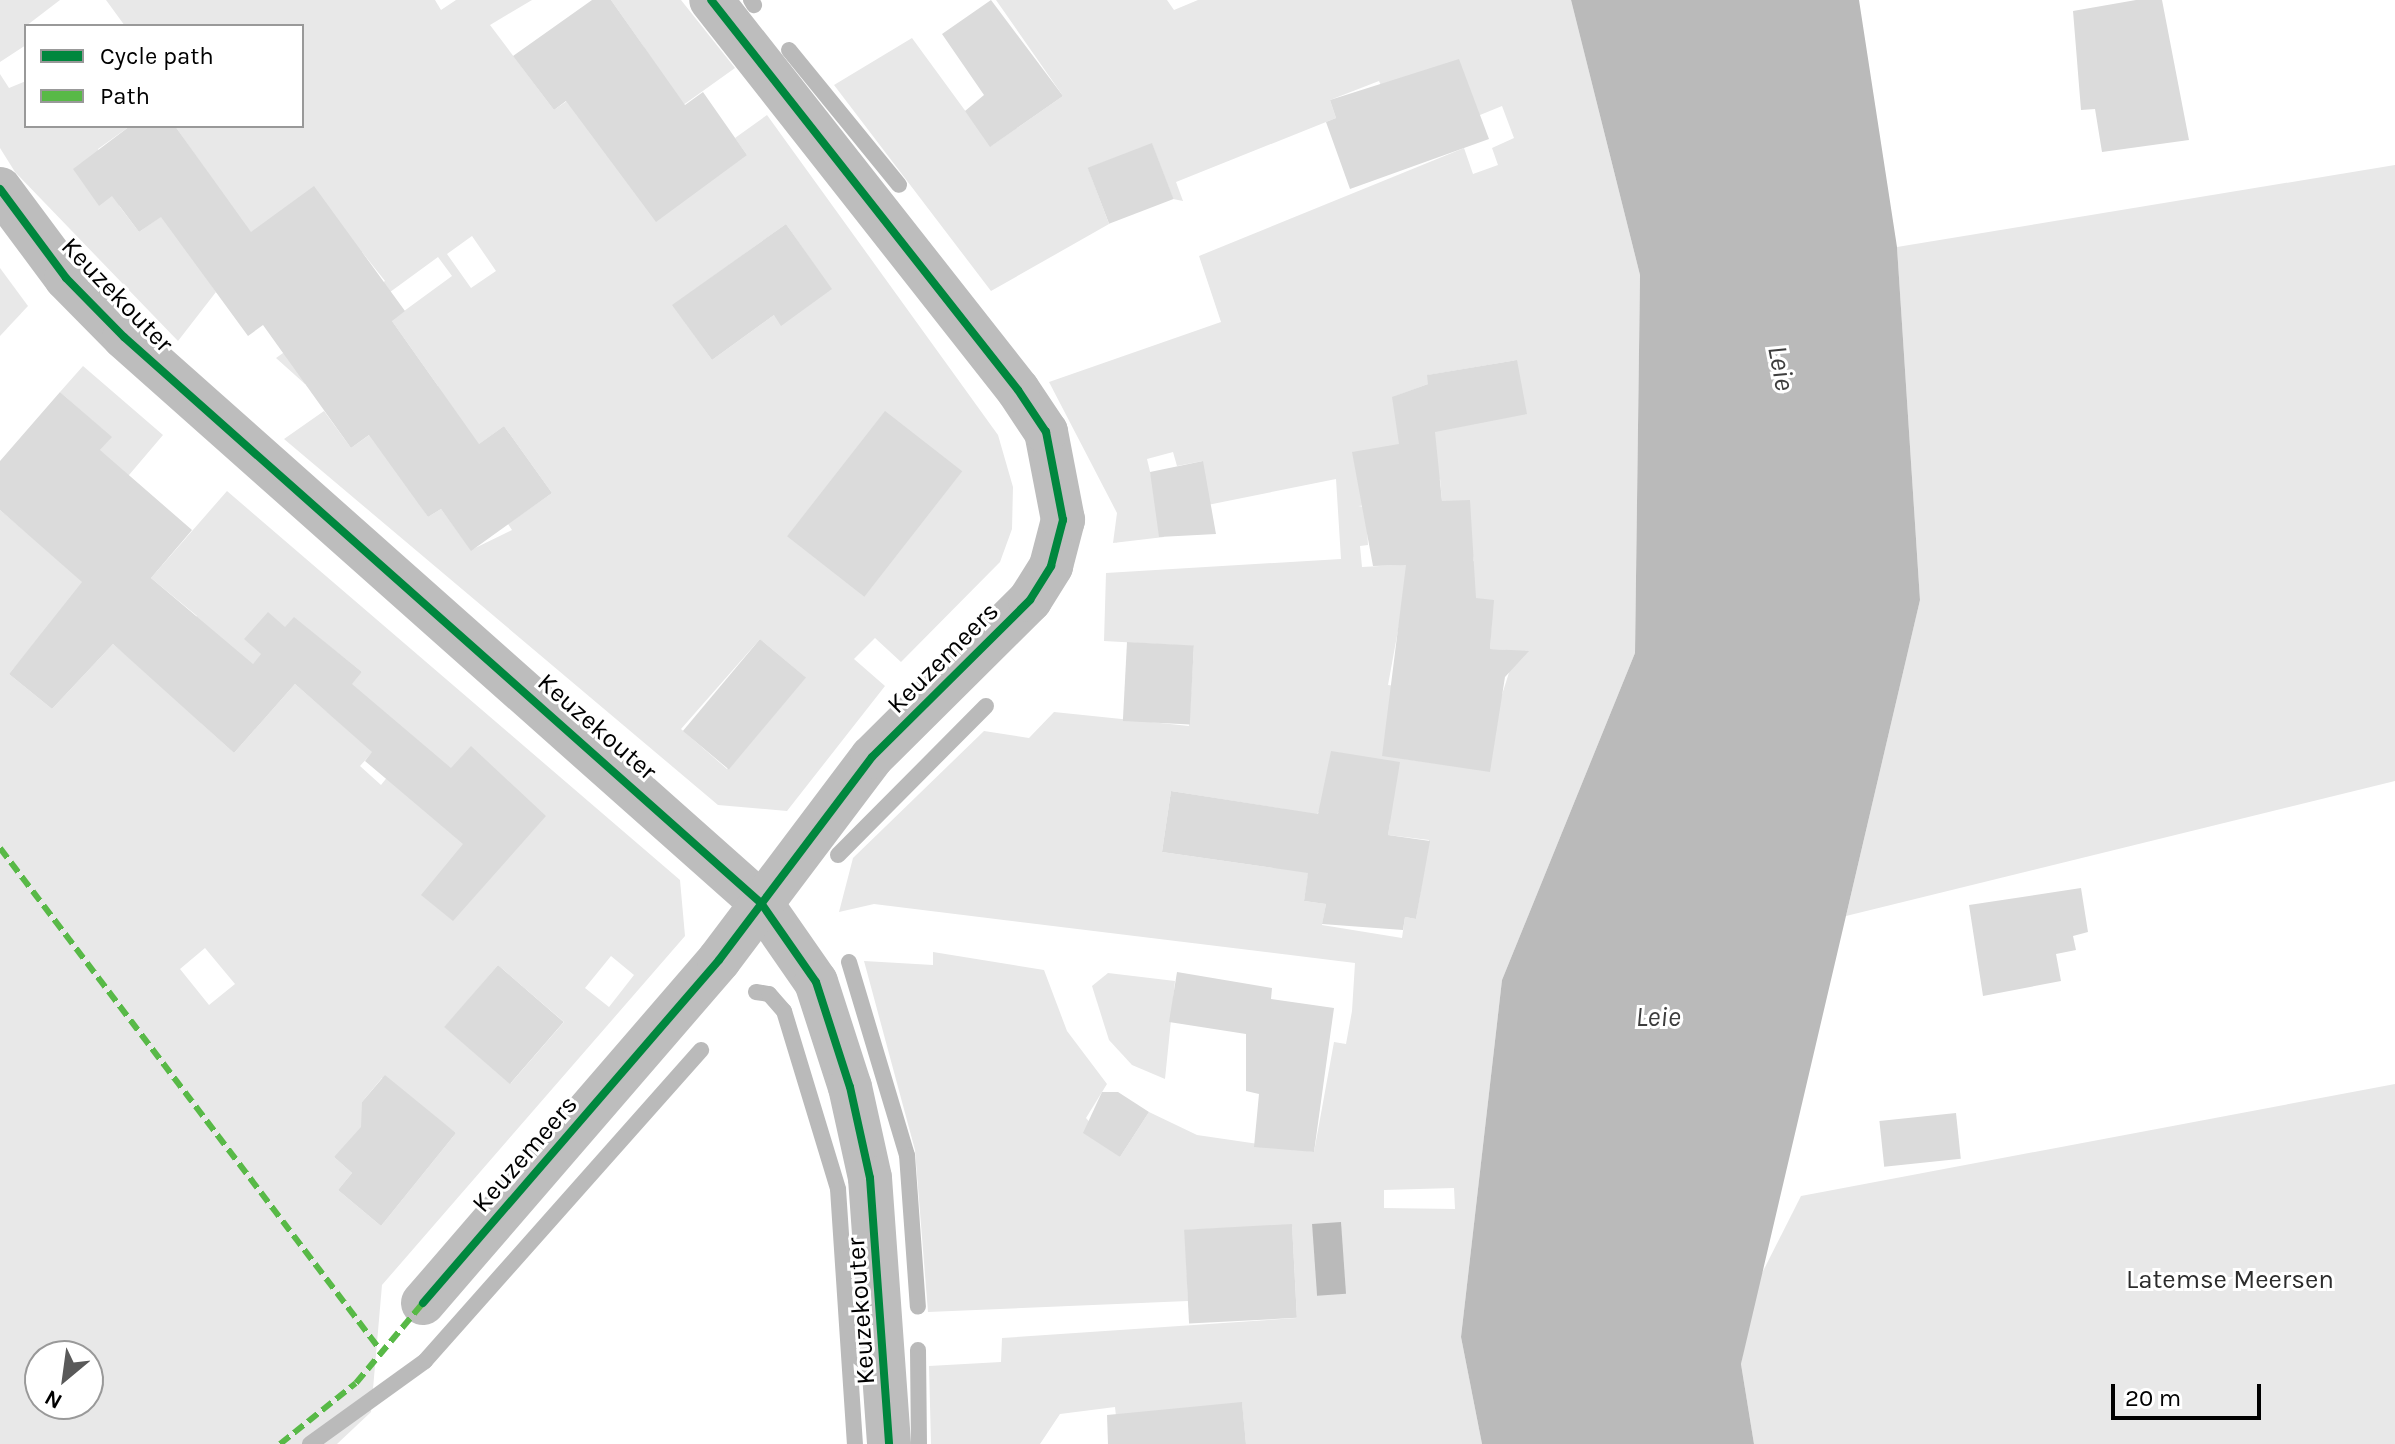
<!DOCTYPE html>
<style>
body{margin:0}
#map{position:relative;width:2395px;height:1444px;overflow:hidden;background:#fff;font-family:Karla,sans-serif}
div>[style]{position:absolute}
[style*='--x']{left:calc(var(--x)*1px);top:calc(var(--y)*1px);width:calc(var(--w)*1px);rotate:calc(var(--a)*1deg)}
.green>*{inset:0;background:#e8e8e8}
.water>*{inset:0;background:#bababa;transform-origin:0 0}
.stream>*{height:16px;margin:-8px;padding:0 8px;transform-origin:8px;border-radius:8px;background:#bababa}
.building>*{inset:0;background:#dbdbdb;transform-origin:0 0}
.minor>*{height:44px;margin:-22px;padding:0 22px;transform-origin:22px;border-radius:22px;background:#bdbdbd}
.quiet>*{height:6px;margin-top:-3px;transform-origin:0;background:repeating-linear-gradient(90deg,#58b947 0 12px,transparent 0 18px)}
.cycleway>*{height:8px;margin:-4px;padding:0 4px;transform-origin:4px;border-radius:4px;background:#00873e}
span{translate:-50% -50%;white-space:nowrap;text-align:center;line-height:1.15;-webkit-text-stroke:6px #fff;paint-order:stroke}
.street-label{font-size:26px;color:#000}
.park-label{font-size:26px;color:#2c2c2c}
.water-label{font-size:28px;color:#3d3d3d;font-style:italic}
.legend{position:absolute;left:24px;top:24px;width:280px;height:104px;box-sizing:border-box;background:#fff;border:2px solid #999;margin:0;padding:10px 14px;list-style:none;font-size:24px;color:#000}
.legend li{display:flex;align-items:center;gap:16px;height:40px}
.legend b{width:40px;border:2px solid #999}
.north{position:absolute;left:24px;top:1340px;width:80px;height:80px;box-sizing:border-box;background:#fff;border:2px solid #999;border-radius:50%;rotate:209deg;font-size:22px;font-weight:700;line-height:32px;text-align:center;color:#000}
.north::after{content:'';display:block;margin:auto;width:28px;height:36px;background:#595959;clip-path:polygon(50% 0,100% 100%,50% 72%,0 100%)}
.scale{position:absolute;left:2111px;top:1384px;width:150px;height:36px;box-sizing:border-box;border:4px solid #000;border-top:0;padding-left:10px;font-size:24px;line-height:28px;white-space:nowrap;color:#000;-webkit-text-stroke:6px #fff;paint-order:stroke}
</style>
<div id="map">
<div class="green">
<div style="clip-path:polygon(0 0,60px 0,26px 26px,26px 45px,0 62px)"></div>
<div style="clip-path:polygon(evenodd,106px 0,435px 0,441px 10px,456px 0,532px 0,490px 25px,554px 110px,644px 47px,611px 0,681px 0,735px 68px,609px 158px,747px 155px,735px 138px,767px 115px,998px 435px,1013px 487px,1012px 529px,1000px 562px,901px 662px,875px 638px,854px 659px,885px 686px,787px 811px,718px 805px,284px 439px,324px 411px,351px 448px,438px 386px,392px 321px,305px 384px,276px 358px,385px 281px,362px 252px,200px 269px,216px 292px,178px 341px,15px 172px,0 148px,0 74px,9px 88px,26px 81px,26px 126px,130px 126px,98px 149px,120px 207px,139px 232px,213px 180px,175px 126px,302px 126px,302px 26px,125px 26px,106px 0,786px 224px,831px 289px,774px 315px,712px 360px,673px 305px,786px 224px,106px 0,472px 236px,496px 271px,471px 288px,447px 254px,472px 236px,106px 0,438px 257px,452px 276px,400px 314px,386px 295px,438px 257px,106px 0,504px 426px,552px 493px,508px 524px,512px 530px,471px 550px,441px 509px,428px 517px,412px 493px,504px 426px,106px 0,760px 639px,805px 677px,727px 769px,681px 729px,760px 639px)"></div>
<div style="clip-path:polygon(evenodd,996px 0,1167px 0,1174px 10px,1198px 0,1571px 0,1640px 275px,1635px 653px,1502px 980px,1461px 1337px,1482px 1444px,1246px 1444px,1242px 1403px,1119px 1444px,1115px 1407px,1060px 1414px,1040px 1444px,931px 1444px,929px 1366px,1001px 1362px,1002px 1338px,1297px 1318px,1292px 1225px,1185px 1230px,1188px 1301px,928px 1312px,915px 1150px,864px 961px,933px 965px,933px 952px,1044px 970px,1067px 1031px,1107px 1084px,1086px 1118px,1120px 1157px,1149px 1112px,1197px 1135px,1314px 1152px,1334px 1042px,1346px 1044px,1352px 1011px,1355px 963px,874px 904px,839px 912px,853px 858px,984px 731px,1029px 738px,1054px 712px,1189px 726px,1194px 646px,1104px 641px,1106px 573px,1341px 559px,1336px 479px,1158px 515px,1164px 537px,1113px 543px,1117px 513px,1049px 382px,1221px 322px,1199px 256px,1464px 148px,1473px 174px,1498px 165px,1492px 148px,1514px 138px,1502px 106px,1480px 115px,1382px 88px,1379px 81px,1330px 100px,1336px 118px,1176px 182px,1183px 201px,1173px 199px,1152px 144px,1088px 168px,1109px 224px,991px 291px,834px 85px,912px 38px,991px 146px,1063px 96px,996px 0,1517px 360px,1393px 397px,1428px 384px,1428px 375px,1517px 360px,996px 0,1173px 452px,1177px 466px,1203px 461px,1157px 501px,1147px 459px,1173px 452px,996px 0,1440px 479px,1442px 501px,1471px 501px,1462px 502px,1474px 561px,1362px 567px,1360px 546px,1368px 545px,1366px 507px,1358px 506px,1394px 503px,1419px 481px,1440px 479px,996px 0,1493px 600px,1490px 649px,1507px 650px,1513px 660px,1486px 745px,1490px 771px,1405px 759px,1428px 691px,1388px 685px,1401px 614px,1493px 600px,996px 0,1171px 791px,1284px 809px,1315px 833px,1318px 812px,1390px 822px,1388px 835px,1429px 840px,1416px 919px,1405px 917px,1402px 938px,1322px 925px,1326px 904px,1304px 901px,1311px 856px,1274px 868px,1162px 852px,1171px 791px,996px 0,1454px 1188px,1455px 1209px,1384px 1208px,1384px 1190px,1454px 1188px)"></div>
<div style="clip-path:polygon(2395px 165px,2395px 781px,1846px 916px,1920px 600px,1897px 247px)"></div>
<div style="clip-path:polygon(0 268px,28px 306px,0 336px)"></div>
<div style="clip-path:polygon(evenodd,83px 366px,163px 435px,101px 508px,125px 532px,9px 674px,52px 709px,113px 644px,148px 674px,197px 616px,151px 578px,227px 491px,680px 880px,685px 936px,382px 1285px,371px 1412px,337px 1444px,0 1444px,0 510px,28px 534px,111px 437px,60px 392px,83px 366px,294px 618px,362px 672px,327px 712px,295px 684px,234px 753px,201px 723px,294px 618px,83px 366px,398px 724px,417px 740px,381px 785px,360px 766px,398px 724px,83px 366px,205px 948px,235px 984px,209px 1005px,180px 969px,205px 948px,83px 366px,611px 956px,634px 975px,609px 1007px,585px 988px,611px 956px,83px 366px,498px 965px,564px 1022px,511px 1083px,445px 1027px,498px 965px,83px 366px,382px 1078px,456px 1133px,381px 1226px,338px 1190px,352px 1173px,334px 1157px,379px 1126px,362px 1111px,362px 1102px,382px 1078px,83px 366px,40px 1356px,88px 1356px,88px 1404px,40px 1404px,40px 1356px)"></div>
<div style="clip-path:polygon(1108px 973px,1175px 981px,1165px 1079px,1132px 1065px,1109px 1040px,1092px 986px)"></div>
<div style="clip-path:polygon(2395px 1084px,2395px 1444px,1754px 1444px,1741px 1364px,1757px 1283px,1801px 1196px)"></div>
</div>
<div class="water">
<div style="clip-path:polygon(1571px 0,1859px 0,1897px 247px,1920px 600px,1741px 1364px,1754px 1444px,1482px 1444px,1461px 1337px,1502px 980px,1635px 653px,1640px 275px)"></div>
<div style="left:1341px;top:1222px;width:72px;height:29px;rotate:86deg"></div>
</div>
<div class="stream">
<div style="--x:751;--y:0;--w:6;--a:59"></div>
<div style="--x:789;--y:50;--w:174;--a:50.8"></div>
<div style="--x:838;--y:855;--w:210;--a:-45.2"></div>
<div style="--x:849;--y:962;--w:202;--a:73.3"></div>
<div style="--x:907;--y:1155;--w:152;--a:85.9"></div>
<div style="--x:756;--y:992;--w:13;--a:9"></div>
<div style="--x:769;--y:994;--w:23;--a:49"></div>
<div style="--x:784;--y:1011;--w:186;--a:73.1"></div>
<div style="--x:838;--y:1189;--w:256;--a:86.2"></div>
<div style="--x:918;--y:1350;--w:94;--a:89.4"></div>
<div style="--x:310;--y:1444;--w:142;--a:-35.8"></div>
<div style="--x:425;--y:1361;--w:416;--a:-48.4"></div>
</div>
<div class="building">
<div style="clip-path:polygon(592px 0,611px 0,685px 105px,703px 92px,747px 155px,656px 222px,566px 101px,554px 110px,513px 56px)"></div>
<div style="clip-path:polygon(991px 0,1063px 96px,990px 147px,965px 111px,984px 95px,942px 34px)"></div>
<div style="clip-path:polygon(2136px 0,2162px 0,2189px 140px,2102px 152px,2095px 109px,2081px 110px,2073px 11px)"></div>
<div style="clip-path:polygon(1459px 59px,1489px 139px,1350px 189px,1326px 122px,1336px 118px,1330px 100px)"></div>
<div style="clip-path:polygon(130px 126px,175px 126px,251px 232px,314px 186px,405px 311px,392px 321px,479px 444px,504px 426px,552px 493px,471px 551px,441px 509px,428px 517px,369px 435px,351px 448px,263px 325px,248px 336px,161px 217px,139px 232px,112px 196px,99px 206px,73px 169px)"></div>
<div style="left:1152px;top:143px;width:60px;height:69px;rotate:69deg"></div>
<div style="clip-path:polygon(786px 224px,832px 289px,781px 326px,774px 315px,712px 360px,672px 305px)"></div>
<div style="clip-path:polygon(1517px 360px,1527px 414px,1435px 432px,1442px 501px,1470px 500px,1476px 598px,1494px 600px,1490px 649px,1529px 651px,1505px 677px,1490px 772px,1382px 756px,1406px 565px,1373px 566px,1352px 452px,1399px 444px,1392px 397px,1428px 384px,1427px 375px)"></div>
<div style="clip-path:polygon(60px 392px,112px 437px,100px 450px,192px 530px,151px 578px,253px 664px,261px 654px,244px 639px,268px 612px,285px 627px,294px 617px,362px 672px,352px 684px,451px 768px,471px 746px,546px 816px,453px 921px,421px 895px,463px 844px,365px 761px,372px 752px,295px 684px,234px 753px,113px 644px,52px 709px,9px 674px,82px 582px,0 510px,0 461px)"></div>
<div style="left:885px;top:411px;width:98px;height:159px;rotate:38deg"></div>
<div style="clip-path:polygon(1203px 461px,1216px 534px,1159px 537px,1150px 472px)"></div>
<div style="left:760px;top:639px;width:60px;height:120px;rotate:40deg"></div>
<div style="left:1127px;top:642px;width:67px;height:79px;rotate:3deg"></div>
<div style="clip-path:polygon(1331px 751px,1400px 762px,1388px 835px,1430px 841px,1416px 919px,1405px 917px,1403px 930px,1322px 924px,1326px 904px,1304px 901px,1308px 873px,1162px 852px,1171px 791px,1318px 814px)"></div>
<div style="clip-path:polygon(2081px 888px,2088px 932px,2073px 936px,2076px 950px,2056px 954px,2061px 981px,1983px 996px,1969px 905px)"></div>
<div style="left:498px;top:965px;width:87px;height:82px;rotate:41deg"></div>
<div style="clip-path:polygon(1177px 972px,1272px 988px,1271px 999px,1334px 1008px,1314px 1152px,1254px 1147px,1259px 1094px,1246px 1091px,1246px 1034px,1169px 1022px)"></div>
<div style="clip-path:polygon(385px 1075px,456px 1133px,381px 1226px,338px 1190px,352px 1173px,334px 1157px,361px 1127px,362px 1102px)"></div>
<div style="clip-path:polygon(1102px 1092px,1118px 1092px,1149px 1112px,1120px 1157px,1083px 1133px)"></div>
<div style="left:1956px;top:1113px;width:46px;height:77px;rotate:84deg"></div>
<div style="left:1292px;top:1224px;width:94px;height:108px;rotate:87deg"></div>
<div style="clip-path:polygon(1242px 1402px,1246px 1444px,1108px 1444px,1107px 1415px)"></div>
</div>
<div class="minor">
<div style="--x:0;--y:189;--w:111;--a:53.4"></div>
<div style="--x:66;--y:278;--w:83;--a:45.5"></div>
<div style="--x:124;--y:337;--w:852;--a:41.62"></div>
<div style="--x:761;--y:903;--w:96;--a:55.2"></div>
<div style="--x:816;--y:982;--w:110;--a:72.1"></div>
<div style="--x:850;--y:1087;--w:93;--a:77.6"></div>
<div style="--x:870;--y:1178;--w:267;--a:85.9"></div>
<div style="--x:423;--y:1303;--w:453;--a:-49.2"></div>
<div style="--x:719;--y:960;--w:254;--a:-53"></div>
<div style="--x:872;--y:757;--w:223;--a:-44.8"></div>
<div style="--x:1030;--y:600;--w:40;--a:-58"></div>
<div style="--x:1051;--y:566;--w:48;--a:-75.4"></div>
<div style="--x:1063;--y:520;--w:90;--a:-100.9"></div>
<div style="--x:1046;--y:432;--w:50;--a:-123.7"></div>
<div style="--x:1018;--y:390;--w:496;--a:-128.2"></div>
</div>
<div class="quiet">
<div style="--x:0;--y:848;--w:631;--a:52.86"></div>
<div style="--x:280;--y:1444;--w:97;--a:-38.8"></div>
<div style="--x:356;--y:1383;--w:104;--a:-50.1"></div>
</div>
<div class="cycleway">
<div style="--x:0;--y:189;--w:111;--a:53.4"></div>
<div style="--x:66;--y:278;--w:83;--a:45.5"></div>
<div style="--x:124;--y:337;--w:852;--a:41.62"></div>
<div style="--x:761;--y:903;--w:96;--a:55.2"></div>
<div style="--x:816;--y:982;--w:110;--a:72.1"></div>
<div style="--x:850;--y:1087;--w:93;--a:77.6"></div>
<div style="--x:870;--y:1178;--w:267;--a:85.9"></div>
<div style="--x:423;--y:1303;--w:453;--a:-49.2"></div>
<div style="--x:719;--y:960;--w:254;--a:-53"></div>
<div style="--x:872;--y:757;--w:223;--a:-44.8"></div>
<div style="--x:1030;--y:600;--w:40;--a:-58"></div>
<div style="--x:1051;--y:566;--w:48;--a:-75.4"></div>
<div style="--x:1063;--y:520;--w:90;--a:-100.9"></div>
<div style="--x:1046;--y:432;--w:50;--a:-123.7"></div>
<div style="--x:1018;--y:390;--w:496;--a:-128.2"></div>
</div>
<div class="street-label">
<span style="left:117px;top:295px;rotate:46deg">Keuzekouter</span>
<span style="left:943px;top:658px;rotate:-45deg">Keuzemeers</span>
<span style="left:597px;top:727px;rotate:41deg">Keuzekouter</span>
<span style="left:525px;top:1154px;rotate:-49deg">Keuzemeers</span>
<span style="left:861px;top:1311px;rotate:-94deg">Keuzekouter</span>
</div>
<div class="park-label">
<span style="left:2230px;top:1280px">Latemse Meersen</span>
</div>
<div class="water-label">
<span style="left:1781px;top:368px;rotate:79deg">Leie</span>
<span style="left:1658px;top:1017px">Leie</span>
</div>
<ul class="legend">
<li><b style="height:10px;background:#00873e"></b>Cycle path</li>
<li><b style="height:10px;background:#58b947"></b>Path</li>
</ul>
<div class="north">N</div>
<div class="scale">20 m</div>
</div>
